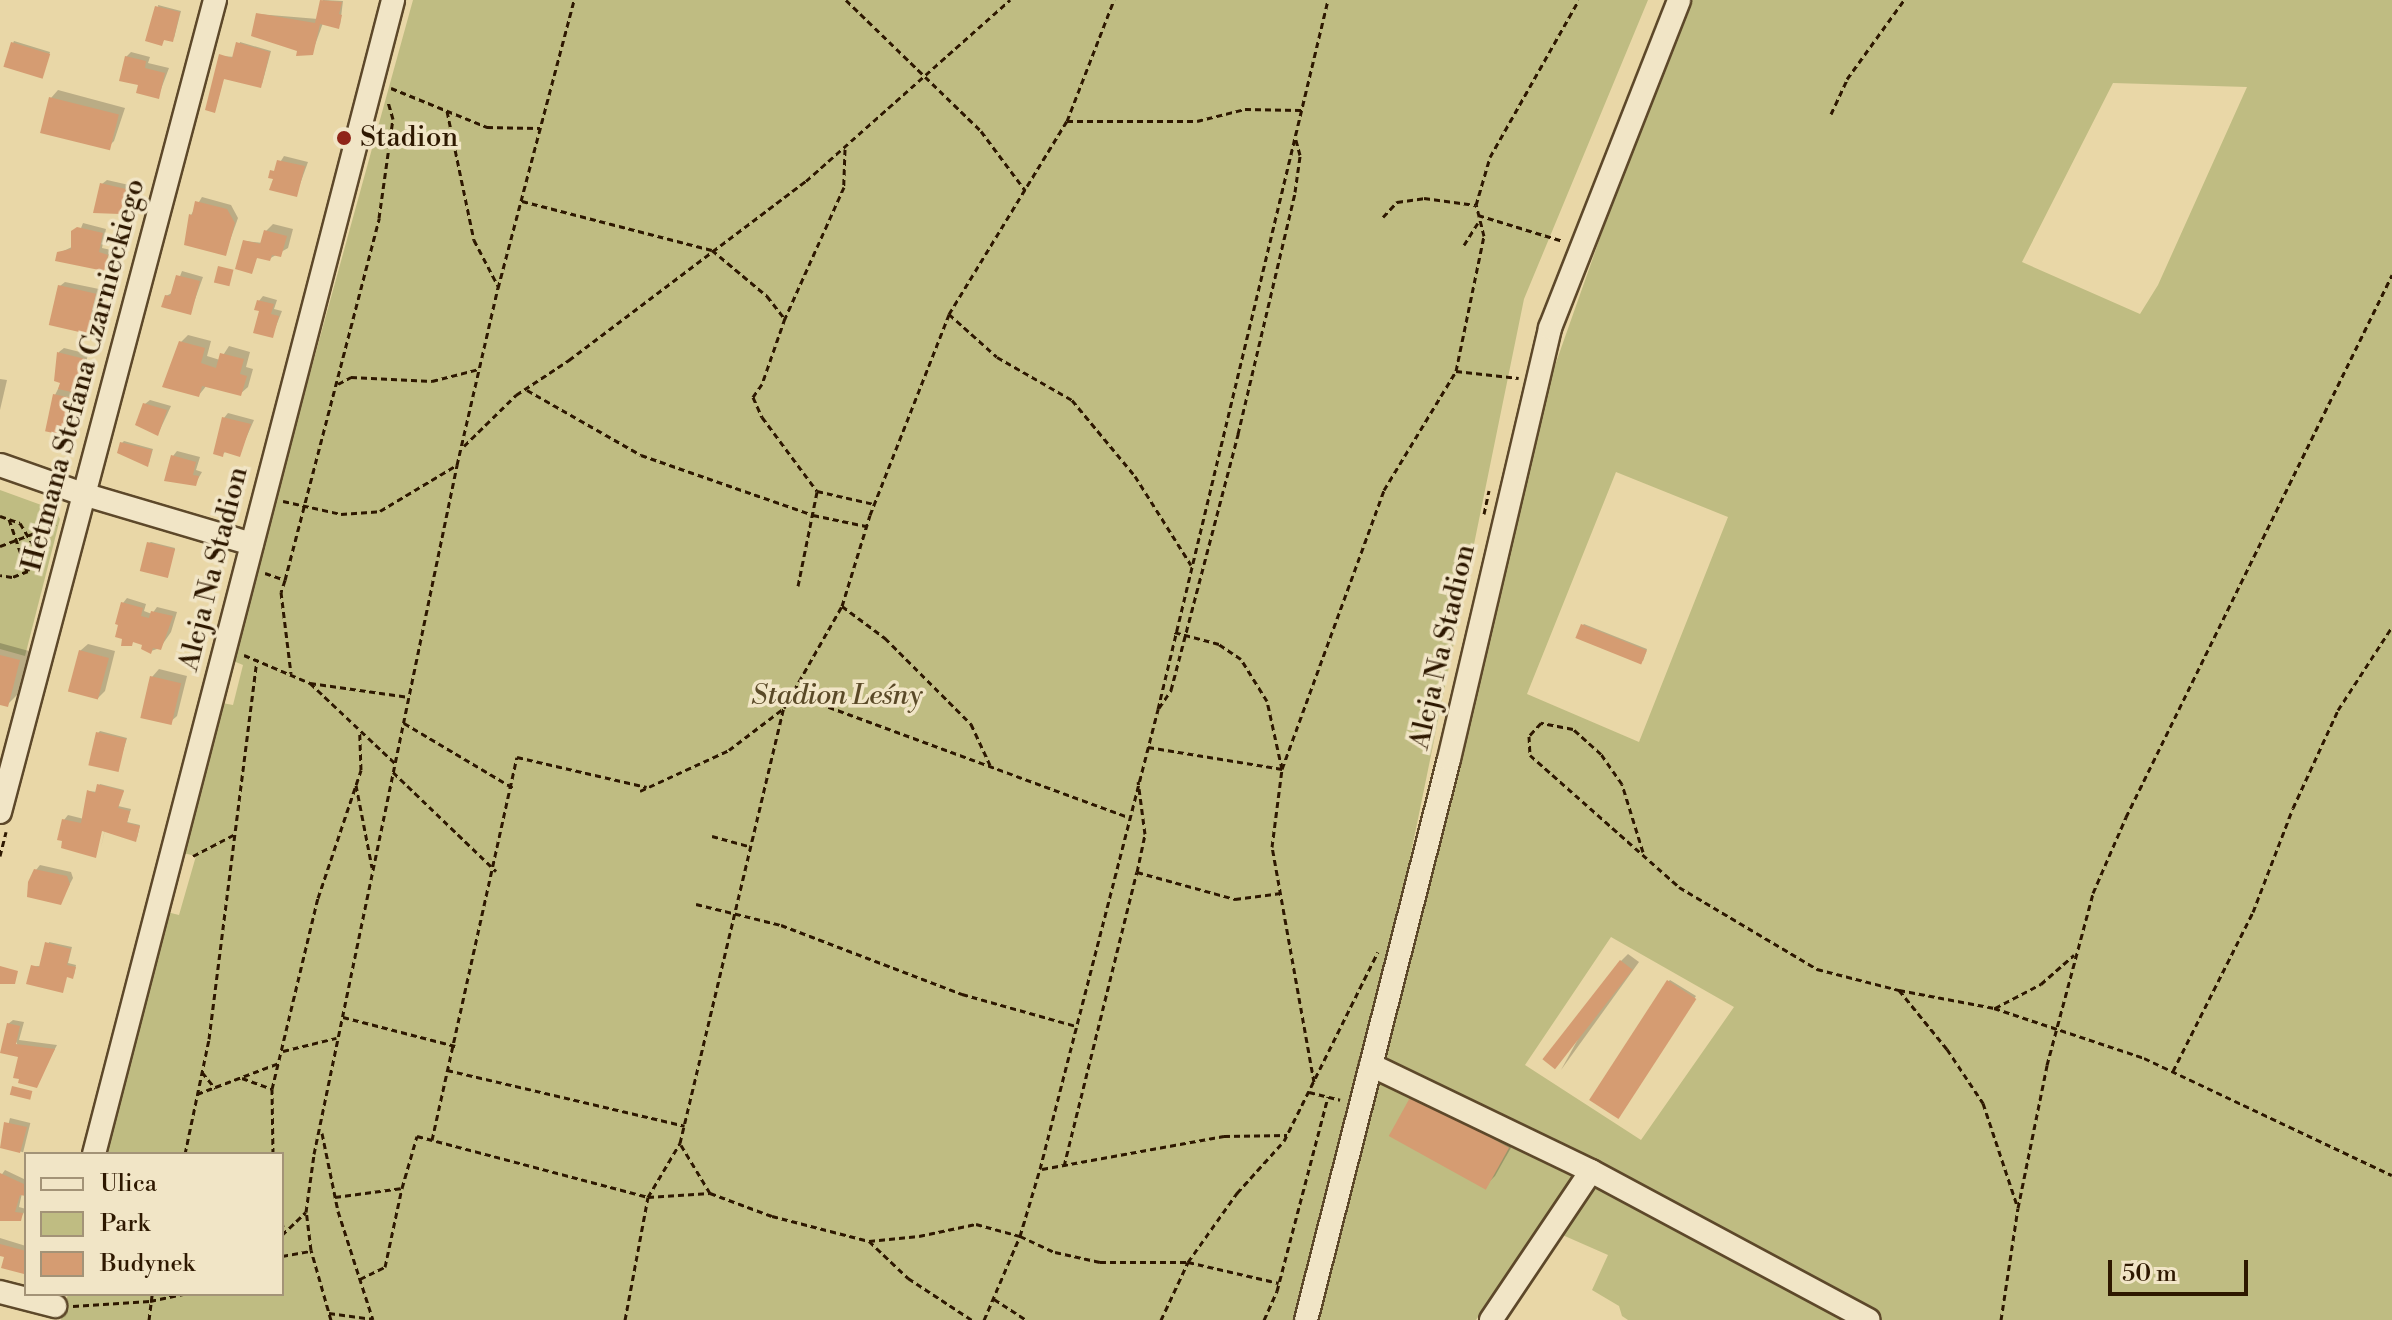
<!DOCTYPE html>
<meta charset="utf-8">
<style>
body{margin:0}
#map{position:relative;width:2392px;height:1320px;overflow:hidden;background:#e9d7a7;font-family:"Libre Bodoni",serif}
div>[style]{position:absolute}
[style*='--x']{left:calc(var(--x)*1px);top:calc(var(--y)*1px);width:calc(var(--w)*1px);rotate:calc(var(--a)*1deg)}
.green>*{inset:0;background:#bfbc82}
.shadow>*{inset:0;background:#0003;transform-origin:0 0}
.building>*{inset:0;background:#d59c72;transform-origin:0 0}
.path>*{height:3px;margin-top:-1.5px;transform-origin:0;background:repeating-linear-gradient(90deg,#2e1800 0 6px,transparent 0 10px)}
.roads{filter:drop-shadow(2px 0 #5d482a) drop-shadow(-2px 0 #5d482a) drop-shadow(0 2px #5d482a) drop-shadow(0 -2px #5d482a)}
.minor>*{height:22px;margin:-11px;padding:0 11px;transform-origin:11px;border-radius:11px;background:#f1e5c6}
.dots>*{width:22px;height:22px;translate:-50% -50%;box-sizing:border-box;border:4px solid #f1e5c6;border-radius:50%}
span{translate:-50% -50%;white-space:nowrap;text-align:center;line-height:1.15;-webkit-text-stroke:7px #f1e5c6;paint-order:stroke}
.poi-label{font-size:28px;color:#2e1800}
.left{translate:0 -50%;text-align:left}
.street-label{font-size:28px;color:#2e1800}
.park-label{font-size:28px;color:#5a4927;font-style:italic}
.legend{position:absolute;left:24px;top:1152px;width:260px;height:144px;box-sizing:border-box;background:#f1e5c6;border:2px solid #a39377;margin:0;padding:10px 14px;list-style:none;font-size:24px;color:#2e1800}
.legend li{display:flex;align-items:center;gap:16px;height:40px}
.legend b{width:40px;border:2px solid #a39377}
.scale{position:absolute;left:2108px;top:1260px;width:140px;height:36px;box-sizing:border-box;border:4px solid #2e1800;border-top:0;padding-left:10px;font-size:24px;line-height:28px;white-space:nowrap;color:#2e1800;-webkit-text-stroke:6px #f1e5c6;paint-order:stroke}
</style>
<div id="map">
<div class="green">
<div style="clip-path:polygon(413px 0,1648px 0,1524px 299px,1398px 917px,1295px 1320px,61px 1320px,68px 1294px,282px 1294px,282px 1154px,103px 1154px,167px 912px,179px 915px,196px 856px,183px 853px,222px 703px,233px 705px,243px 665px,231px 660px)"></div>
<div style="clip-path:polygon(evenodd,1684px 0,2392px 0,2392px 1320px,1628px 1320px,1622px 1316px,1619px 1306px,1592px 1290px,1608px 1255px,1542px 1226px,1476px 1320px,1315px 1320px,1547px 388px,1684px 0,2113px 83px,2247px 87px,2158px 285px,2140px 314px,2022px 262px,2113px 83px,1684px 0,1616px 472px,1728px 517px,1639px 742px,1527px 694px,1616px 472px,1684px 0,1611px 937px,1734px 1007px,1641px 1140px,1525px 1065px,1611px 937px)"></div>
<div style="clip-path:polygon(0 490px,55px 510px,60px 519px,25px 656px,0 649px)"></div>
</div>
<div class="shadow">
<div style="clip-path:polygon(323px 0,343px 1px,340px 25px,323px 23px,312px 53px,258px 14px,318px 19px)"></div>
<div style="clip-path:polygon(158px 5px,181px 11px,174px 38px,165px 38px,162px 43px)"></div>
<div style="clip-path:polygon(14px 41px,50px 52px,43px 75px,13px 43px)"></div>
<div style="clip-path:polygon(240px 42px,271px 51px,262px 84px,224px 77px,215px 111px,221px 56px,235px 57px)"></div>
<div style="clip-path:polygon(131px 52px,150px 57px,148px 63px,169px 68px,158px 97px,141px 84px,126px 57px)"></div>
<div style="clip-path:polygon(58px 90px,125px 108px,114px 141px,107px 148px,51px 98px)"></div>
<div style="clip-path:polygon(284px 156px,308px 162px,296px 195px,271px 177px)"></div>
<div style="clip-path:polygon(107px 180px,129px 185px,119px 212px,102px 184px)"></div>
<div style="clip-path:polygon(202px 197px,231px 205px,238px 218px,225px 254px,191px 215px)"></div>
<div style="clip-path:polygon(83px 223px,106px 229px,102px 248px,111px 250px,103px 269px,59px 253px,74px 246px)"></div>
<div style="clip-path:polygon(273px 224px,293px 229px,288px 248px,269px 259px,257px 256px,252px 272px,245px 241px,263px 243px,266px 231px)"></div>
<div style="clip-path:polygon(182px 271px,203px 277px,190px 313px,166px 296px,174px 292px)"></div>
<div style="clip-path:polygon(65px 282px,99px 289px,90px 327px,86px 331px,60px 286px)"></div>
<div style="clip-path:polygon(263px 296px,277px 300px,274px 309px,282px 311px,272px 336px,259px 301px)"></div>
<div style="clip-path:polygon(188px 335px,211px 341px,207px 356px,220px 360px,229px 346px,250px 352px,246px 367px,253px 369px,248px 387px,240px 394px,207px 385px,199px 395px,181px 342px)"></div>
<div style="clip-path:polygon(64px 348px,88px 354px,85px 368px,90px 369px,88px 379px,73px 393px,80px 395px,64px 433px,55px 395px,62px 381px,56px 380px,59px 352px)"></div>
<div style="clip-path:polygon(0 379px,7px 380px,0 410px)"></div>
<div style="clip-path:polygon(150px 400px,171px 406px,158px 434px,145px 404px)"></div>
<div style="clip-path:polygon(228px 413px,254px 420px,239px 454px,226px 451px,222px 455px,224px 418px)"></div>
<div style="clip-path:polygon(124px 441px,153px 449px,149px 463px,122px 443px)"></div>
<div style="clip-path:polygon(177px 451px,200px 457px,196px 470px,202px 472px,195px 484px,173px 456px)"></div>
<div style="clip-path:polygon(151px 542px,175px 548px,167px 576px,149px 543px)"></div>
<div style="clip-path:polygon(127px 598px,146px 604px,144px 611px,152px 614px,157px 607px,177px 612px,171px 632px,160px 648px,151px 651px,123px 603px)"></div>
<div style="clip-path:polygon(1584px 624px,1647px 649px,1643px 661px,1582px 626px)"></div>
<div style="clip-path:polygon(0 643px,29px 651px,17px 695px,7px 705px,0 703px)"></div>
<div style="clip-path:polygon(88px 644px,115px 651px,105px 691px,98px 698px,80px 651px)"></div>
<div style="clip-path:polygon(159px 669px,187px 676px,177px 716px,169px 723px,152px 677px)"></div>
<div style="clip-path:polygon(100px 731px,127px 738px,117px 770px,98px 733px)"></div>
<div style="clip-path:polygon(100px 784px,124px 790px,118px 806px,131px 809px,127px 822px,140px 825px,137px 838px,105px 830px,100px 852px,109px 811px,105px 810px,95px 856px,64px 820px,68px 815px,84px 819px,89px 791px,97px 792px)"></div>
<div style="clip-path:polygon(40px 865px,71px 872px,73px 878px,60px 903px,36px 870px)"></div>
<div style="clip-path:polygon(49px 942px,72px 947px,68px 963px,76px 965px,74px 975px,33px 966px,41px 966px)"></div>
<div style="clip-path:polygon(1628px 954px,1639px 962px,1561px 1070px,1621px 961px)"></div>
<div style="clip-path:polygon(1670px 980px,1696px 996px,1617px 1114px,1669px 981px)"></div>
<div style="clip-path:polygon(13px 1020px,24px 1022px,19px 1040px,57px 1045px,36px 1085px,8px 1024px)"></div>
<div style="clip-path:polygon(1414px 1095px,1517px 1137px,1495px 1176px,1485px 1186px)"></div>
<div style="left:10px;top:1118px;width:21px;height:30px;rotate:14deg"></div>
<div style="clip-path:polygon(5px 1170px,26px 1180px,26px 1193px,22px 1193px,19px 1207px,26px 1209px,20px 1219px,0 1219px,0 1177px)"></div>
<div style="clip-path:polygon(0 1238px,26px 1246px,24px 1272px,0 1253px)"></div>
</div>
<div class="building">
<div style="clip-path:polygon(320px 0,342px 2px,339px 14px,342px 15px,339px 29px,320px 24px,313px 55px,296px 56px,297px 51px,251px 36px,256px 13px,315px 23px)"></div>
<div style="clip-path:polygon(155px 6px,180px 12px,173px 42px,164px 40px,162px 46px,145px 41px)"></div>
<div style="left:11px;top:42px;width:41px;height:26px;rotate:17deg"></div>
<div style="clip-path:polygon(236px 42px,270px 52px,261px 88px,224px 79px,215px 113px,205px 110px,219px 54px,232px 58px)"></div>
<div style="clip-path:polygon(125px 56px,146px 61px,145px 68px,165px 73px,159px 99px,136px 93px,138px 85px,119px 81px)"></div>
<div style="left:49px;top:97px;width:72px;height:37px;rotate:14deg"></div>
<div style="clip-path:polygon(277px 160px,305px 166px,297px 197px,269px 190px,273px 179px,268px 178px,270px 170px,274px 171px)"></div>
<div style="clip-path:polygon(100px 183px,126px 189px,120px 214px,93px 213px)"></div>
<div style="clip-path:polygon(195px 201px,227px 209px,235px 223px,226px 256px,184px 245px,189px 214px,192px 215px)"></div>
<div style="clip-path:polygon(77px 227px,103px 233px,99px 252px,108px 255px,104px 271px,55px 261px,57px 252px,71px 249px,71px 231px)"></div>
<div style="clip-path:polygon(264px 230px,287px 236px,281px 257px,272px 255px,270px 261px,257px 258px,252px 274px,235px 269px,243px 240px,260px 244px)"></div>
<div style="left:218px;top:266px;width:16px;height:17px;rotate:14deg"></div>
<div style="clip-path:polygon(176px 275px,200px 281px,191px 315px,161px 307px,165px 295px,170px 296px)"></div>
<div style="left:58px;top:285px;width:39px;height:41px;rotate:13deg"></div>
<div style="clip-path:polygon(257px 300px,274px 304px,271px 314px,279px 316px,273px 338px,253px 333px,259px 311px,254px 310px)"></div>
<div style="clip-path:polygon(179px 341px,205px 348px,201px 363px,216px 368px,220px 353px,244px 359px,240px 374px,247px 376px,241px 396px,202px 386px,199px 397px,162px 387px)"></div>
<div style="clip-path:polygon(57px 352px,85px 359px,81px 372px,87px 373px,84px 386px,78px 384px,76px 393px,58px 389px,60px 383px,54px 381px)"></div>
<div style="left:53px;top:394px;width:24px;height:38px;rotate:12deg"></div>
<div style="clip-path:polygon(143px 403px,167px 410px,158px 436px,135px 425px)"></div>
<div style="clip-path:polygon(222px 417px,251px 424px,240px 457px,224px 452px,223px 457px,213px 454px)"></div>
<div style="clip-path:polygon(120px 442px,152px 450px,148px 467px,117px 453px)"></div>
<div style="clip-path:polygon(171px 455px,196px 462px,193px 475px,199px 476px,196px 486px,164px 481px)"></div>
<div style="left:147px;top:542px;width:29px;height:30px;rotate:14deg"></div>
<div style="clip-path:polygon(121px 602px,143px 608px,141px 616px,149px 618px,151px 611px,173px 616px,161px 650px,153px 648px,151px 654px,141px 649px,142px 645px,133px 642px,132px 646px,121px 646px,122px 639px,115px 637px,118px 625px,115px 624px)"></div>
<div style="left:1581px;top:624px;width:71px;height:15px;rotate:22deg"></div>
<div style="left:79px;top:650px;width:31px;height:43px;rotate:15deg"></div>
<div style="clip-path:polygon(0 655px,20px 660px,8px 707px,0 705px)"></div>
<div style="left:150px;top:676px;width:32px;height:43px;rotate:13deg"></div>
<div style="left:96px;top:732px;width:31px;height:34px;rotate:13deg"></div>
<div style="clip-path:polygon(97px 784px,124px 791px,118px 808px,130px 811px,127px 823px,140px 826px,136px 842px,102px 831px,96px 858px,61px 848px,62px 841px,57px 840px,62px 819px,81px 823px,87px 790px,95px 793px)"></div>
<div style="clip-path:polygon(34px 869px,67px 876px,70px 884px,61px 905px,27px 897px,28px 882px)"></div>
<div style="clip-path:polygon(45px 942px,71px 949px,67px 965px,76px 967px,73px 979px,67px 977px,63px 993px,26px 984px,31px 965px,39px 967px)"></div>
<div style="left:1620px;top:960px;width:16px;height:126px;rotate:38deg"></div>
<div style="clip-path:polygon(0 966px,18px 971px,15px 984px,0 984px)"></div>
<div style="left:1667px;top:980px;width:35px;height:143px;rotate:33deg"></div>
<div style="clip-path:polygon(7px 1023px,20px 1026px,16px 1044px,55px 1049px,37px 1088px,18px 1083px,19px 1079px,13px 1078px,18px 1057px,0 1053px)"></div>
<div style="left:12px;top:1086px;width:21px;height:9px;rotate:14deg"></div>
<div style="left:1412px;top:1094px;width:111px;height:48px;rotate:29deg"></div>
<div style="clip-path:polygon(4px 1122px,27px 1127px,20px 1153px,0 1148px)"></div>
<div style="clip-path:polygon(0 1173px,26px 1185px,26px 1196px,20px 1195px,15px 1212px,23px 1213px,21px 1221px,0 1221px)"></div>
<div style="clip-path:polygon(0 1244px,26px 1251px,24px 1274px,1px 1268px,4px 1257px,0 1256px)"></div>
</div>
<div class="path">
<div style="--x:846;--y:0;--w:188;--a:44.1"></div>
<div style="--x:981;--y:131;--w:74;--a:53.3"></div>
<div style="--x:391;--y:88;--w:104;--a:22.1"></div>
<div style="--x:487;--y:127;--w:53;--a:1.1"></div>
<div style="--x:447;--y:111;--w:132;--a:78.2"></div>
<div style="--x:474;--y:240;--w:52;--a:62.4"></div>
<div style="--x:1831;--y:114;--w:38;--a:-65"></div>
<div style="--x:1847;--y:79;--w:97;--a:-54.2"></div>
<div style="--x:1067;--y:121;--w:130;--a:0"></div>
<div style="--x:1197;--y:121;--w:49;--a:-14"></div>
<div style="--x:1245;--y:109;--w:56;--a:1"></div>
<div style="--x:845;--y:149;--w:38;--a:92"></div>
<div style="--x:844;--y:187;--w:144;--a:114.2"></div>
<div style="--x:785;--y:318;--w:70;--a:109.2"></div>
<div style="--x:762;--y:384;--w:16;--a:125"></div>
<div style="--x:753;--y:397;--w:22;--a:66"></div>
<div style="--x:762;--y:417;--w:92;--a:53.4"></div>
<div style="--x:817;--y:491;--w:58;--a:12.8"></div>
<div style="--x:522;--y:201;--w:196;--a:14.5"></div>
<div style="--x:712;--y:250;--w:72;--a:39.9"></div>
<div style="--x:767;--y:296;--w:28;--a:52"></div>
<div style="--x:1478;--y:215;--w:89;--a:17"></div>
<div style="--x:1383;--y:217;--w:21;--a:-47"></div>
<div style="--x:1397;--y:202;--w:27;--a:-8"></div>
<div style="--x:1424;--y:198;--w:52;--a:7.7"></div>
<div style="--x:1464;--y:245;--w:26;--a:-58"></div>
<div style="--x:949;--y:314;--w:64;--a:41.9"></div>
<div style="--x:997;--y:357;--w:86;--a:29.8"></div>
<div style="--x:1072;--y:400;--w:99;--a:50.3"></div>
<div style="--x:1135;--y:476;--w:105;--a:57.8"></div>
<div style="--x:1456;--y:371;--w:63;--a:6.3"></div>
<div style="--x:338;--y:384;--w:15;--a:-28"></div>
<div style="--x:351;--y:377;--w:81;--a:2.8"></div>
<div style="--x:432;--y:381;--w:49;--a:-14.3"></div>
<div style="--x:527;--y:390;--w:131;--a:29.7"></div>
<div style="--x:641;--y:455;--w:182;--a:19.2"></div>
<div style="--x:813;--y:515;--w:54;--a:11.7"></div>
<div style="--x:464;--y:446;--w:73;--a:-44.4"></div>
<div style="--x:516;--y:395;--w:64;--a:-33.4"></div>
<div style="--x:569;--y:360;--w:297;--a:-37.1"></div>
<div style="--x:806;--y:181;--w:273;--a:-41.6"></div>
<div style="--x:283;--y:501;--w:59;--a:12.6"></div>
<div style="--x:341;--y:514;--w:39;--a:-4"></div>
<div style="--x:380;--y:511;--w:90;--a:-30.9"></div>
<div style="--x:1484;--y:514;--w:24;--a:-78"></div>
<div style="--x:0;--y:516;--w:21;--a:19"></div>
<div style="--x:20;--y:523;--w:31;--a:59"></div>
<div style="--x:36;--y:550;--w:22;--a:111"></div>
<div style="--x:28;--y:571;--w:17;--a:159"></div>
<div style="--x:12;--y:577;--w:12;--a:-171"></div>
<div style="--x:9;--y:519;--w:56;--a:71.2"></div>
<div style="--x:0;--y:546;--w:60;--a:-20.6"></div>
<div style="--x:265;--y:573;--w:21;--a:19"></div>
<div style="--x:285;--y:580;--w:13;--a:108"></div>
<div style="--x:281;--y:592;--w:82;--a:83"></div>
<div style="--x:285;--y:580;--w:374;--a:-75.4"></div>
<div style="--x:379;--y:218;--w:100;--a:-82"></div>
<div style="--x:393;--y:119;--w:19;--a:-106"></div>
<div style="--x:798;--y:586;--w:96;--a:-78.6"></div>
<div style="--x:842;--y:606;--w:54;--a:36.7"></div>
<div style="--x:885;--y:638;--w:122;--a:45"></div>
<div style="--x:971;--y:724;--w:45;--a:65.1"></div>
<div style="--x:244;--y:655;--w:72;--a:23"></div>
<div style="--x:310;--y:683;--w:100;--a:8"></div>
<div style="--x:310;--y:683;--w:117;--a:43.3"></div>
<div style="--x:791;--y:693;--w:359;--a:20.2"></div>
<div style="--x:1159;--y:708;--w:22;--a:-56"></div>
<div style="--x:1171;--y:690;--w:265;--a:-75.3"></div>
<div style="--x:1238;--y:434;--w:249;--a:-76.7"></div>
<div style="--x:1295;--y:192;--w:37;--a:-82"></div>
<div style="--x:1300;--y:155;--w:16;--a:-105"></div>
<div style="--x:404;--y:723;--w:129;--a:30.7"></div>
<div style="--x:1148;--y:747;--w:136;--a:9.3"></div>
<div style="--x:1282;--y:769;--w:70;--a:-102.4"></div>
<div style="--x:1267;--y:701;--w:49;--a:-121.8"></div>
<div style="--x:1241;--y:659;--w:27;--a:-146"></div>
<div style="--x:1219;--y:644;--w:47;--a:-165.1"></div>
<div style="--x:393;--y:772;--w:143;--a:43.9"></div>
<div style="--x:356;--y:785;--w:84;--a:79"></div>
<div style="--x:640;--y:791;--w:98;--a:-24.7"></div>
<div style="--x:729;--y:750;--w:69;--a:-37.4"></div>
<div style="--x:712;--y:836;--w:41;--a:15.4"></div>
<div style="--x:1643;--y:852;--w:71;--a:-107.2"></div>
<div style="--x:1622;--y:784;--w:37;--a:-125"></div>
<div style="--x:1601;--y:754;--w:38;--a:-138"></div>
<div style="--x:1573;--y:729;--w:33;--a:-169"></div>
<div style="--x:1541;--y:723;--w:18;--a:133"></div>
<div style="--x:1529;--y:736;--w:19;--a:87"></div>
<div style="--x:1530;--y:755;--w:199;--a:41.5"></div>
<div style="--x:1679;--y:887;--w:161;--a:30.7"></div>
<div style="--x:1817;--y:969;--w:85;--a:14.4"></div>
<div style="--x:1899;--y:990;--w:97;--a:10.7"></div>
<div style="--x:1994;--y:1008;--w:158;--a:18.4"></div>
<div style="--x:2144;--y:1058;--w:274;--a:25.3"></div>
<div style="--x:0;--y:856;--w:25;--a:-76"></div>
<div style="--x:193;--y:856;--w:47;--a:-27.6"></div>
<div style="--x:1137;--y:872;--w:102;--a:15.4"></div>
<div style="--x:1235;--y:899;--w:46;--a:-7.4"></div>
<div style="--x:696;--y:904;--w:88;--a:13.9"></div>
<div style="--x:781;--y:925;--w:194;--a:20.9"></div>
<div style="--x:962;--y:994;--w:118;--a:15.7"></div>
<div style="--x:1899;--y:990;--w:76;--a:50.9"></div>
<div style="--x:1947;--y:1049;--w:65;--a:56.3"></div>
<div style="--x:1983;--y:1103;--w:108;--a:71.6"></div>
<div style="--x:1995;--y:1008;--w:52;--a:-27.6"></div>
<div style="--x:2041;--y:984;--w:44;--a:-41.3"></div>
<div style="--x:343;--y:1017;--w:116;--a:14.5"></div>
<div style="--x:283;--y:1051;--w:55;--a:-13.8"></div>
<div style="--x:447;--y:1070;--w:244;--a:13.2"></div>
<div style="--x:2173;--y:1071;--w:178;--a:-63.3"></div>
<div style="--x:2253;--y:912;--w:111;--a:-69"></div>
<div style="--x:2293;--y:808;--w:108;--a:-65.3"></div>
<div style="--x:2338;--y:710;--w:99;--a:-57"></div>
<div style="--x:202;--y:1072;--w:21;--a:51"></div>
<div style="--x:242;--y:1078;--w:32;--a:20"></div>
<div style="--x:1314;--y:1082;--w:239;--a:-100.1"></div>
<div style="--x:1272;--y:847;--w:79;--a:-82.7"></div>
<div style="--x:1282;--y:769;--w:297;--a:-69.9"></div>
<div style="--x:1384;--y:490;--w:139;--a:-58.8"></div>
<div style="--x:1456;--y:371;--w:138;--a:-78.3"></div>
<div style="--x:1484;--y:236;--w:32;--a:-104"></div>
<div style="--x:1476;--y:205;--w:50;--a:-73.7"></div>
<div style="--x:1490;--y:157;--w:180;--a:-60.5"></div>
<div style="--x:1309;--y:1092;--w:32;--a:14"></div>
<div style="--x:197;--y:1094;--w:88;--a:-20.7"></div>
<div style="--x:322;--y:1133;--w:80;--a:78.4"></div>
<div style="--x:338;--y:1211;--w:114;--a:72.2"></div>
<div style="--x:432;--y:1140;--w:392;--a:-77.5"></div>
<div style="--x:517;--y:757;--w:133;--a:13"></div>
<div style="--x:681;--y:1145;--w:56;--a:58.9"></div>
<div style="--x:185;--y:1154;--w:117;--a:-78.2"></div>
<div style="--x:209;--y:1039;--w:383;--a:-82.8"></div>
<div style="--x:273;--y:1154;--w:65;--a:-90.9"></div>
<div style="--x:272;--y:1089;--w:196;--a:-76.5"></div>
<div style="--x:318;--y:898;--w:135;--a:-71.4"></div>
<div style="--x:361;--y:770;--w:38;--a:-92"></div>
<div style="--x:1064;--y:1166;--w:303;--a:-76.1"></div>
<div style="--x:1137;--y:872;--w:39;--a:-78"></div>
<div style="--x:1145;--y:834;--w:53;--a:-97.5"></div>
<div style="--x:1042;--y:1169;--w:185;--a:-10.3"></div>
<div style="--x:1224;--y:1136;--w:63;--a:-0.9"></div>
<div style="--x:335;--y:1197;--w:68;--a:-7.7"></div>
<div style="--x:402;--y:1188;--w:54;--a:-73.9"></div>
<div style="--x:417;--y:1136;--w:239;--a:14.8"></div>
<div style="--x:648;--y:1197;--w:62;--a:-3.7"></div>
<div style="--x:710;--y:1193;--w:66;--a:20.4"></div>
<div style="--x:772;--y:1216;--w:100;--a:14.5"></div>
<div style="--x:869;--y:1241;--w:50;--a:-5.7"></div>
<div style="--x:919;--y:1236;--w:58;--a:-11.9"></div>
<div style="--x:976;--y:1224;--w:46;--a:15.3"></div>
<div style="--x:1020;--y:1236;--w:38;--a:25"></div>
<div style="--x:1055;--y:1252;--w:46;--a:12.5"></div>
<div style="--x:1100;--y:1262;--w:88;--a:0"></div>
<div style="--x:1188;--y:1262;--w:93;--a:13"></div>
<div style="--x:282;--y:1221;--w:12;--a:81"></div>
<div style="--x:282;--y:1235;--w:33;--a:-44"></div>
<div style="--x:869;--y:1241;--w:54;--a:43.5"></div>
<div style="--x:908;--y:1278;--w:77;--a:33.3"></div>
<div style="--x:282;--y:1256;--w:28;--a:-10"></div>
<div style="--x:360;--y:1279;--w:28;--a:-26"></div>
<div style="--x:385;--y:1267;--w:81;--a:-77.9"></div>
<div style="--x:994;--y:1299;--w:38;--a:33"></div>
<div style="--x:73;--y:1306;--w:77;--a:-3.7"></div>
<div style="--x:150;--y:1301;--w:35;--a:-12"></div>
<div style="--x:329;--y:1313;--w:44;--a:7.8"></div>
<div style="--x:149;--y:1320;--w:26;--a:-83"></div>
<div style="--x:331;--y:1320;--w:73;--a:-105.9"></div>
<div style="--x:311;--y:1250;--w:38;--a:-97"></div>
<div style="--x:306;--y:1212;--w:59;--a:-82.1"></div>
<div style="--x:314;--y:1154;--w:704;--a:-78.27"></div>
<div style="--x:457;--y:465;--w:182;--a:-77"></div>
<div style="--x:498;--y:288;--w:298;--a:-75.2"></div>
<div style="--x:625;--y:1320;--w:125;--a:-79.4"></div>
<div style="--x:648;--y:1197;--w:63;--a:-59.3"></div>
<div style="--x:680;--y:1143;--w:447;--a:-76.6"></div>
<div style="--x:784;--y:708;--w:117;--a:-60.4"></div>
<div style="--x:842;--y:606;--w:95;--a:-72.9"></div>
<div style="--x:870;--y:515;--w:216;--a:-68.5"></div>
<div style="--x:949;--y:314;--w:226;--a:-58.6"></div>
<div style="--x:1067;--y:121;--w:130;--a:-68.8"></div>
<div style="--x:984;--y:1320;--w:91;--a:-66.8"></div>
<div style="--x:1020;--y:1236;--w:70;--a:-73.4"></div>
<div style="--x:1040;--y:1169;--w:475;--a:-75.6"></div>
<div style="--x:1158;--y:709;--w:729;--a:-76.52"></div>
<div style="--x:1161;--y:1320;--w:64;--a:-65"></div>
<div style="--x:1188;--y:1262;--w:85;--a:-54.6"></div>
<div style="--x:1237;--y:1193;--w:70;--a:-47.9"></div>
<div style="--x:1284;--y:1141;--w:211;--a:-63.6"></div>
<div style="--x:1264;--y:1320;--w:32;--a:-66"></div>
<div style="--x:1277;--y:1291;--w:201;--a:-75.3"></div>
<div style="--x:2001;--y:1320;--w:113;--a:-81.4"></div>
<div style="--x:2018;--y:1208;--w:146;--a:-78.5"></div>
<div style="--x:2047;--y:1065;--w:178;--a:-75"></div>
<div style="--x:2093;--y:893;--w:83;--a:-66.5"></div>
<div style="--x:2126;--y:817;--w:604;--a:-63.86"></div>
</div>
<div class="roads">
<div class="minor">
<div style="--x:0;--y:465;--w:88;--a:19.3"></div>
<div style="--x:83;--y:494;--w:176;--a:16.5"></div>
<div style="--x:0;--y:812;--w:840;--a:-75.17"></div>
<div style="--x:1371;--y:1065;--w:244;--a:25.7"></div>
<div style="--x:1591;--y:1171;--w:315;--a:28.2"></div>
<div style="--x:94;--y:1154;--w:1192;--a:-75.47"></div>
<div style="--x:0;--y:1292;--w:57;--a:14.3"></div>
<div style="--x:1306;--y:1320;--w:579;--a:-75.7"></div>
<div style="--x:1449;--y:759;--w:443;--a:-76.8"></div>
<div style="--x:1550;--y:328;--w:352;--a:-68.5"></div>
<div style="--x:1491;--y:1320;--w:179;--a:-56.1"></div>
</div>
</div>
<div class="dots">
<div style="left:344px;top:138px;background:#8f2418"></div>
</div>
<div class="poi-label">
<span class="left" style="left:360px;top:138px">Stadion</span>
</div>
<div class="street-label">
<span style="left:84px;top:375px;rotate:-75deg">Hetmana Stefana Czarnieckiego</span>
<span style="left:214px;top:569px;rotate:-76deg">Aleja Na Stadion</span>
<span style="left:1443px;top:647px;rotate:-77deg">Aleja Na Stadion</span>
</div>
<div class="park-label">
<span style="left:837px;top:696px">Stadion Leśny</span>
</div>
<ul class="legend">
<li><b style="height:10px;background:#f1e5c6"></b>Ulica</li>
<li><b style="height:22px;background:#bfbc82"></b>Park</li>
<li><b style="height:22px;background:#d59c72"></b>Budynek</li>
</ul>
<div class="scale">50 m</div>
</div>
